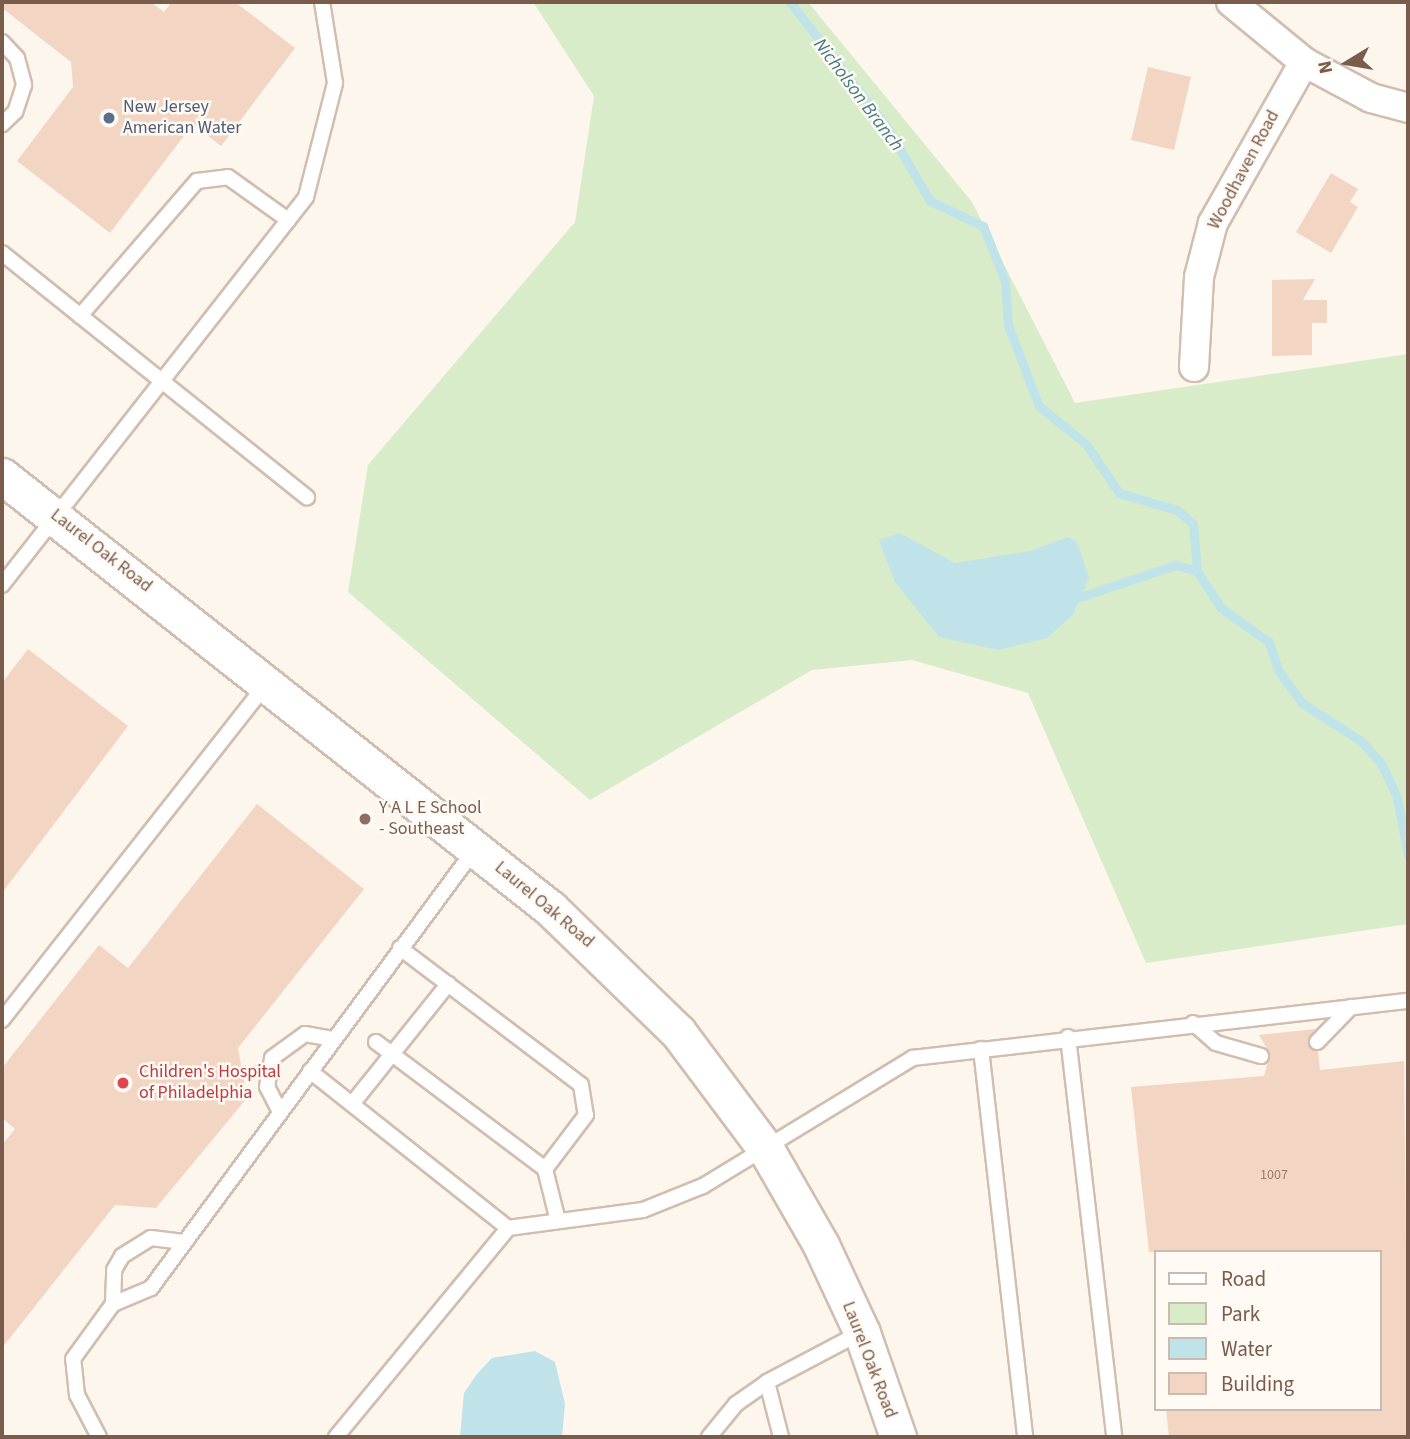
<!DOCTYPE html>
<style>
body{margin:0}
#map{position:relative;width:1410px;height:1439px;overflow:hidden;background:#fdf6ec;font-family:"Source Sans 3",sans-serif}
div>[style]{position:absolute}
[style*='--x']{left:calc(var(--x)*1px);top:calc(var(--y)*1px);width:calc(var(--w)*1px);rotate:calc(var(--a)*1deg)}
.green>*{inset:0;background:#d8ecc9}
.water>*{inset:0;background:#bfe3e8}
.stream>*{height:9px;margin:-4.5px;padding:0 4.5px;transform-origin:4.5px;border-radius:4.5px;background:#bfe3e8}
.building>*{inset:0;background:#f3d5c3;transform-origin:0 0}
.roads{filter:drop-shadow(2px 0 #d1beb0) drop-shadow(-2px 0 #d1beb0) drop-shadow(0 2px #d1beb0) drop-shadow(0 -2px #d1beb0)}
.service>*{height:14px;margin:-7px;padding:0 7px;transform-origin:7px;border-radius:7px;background:#fff}
.minor>*{height:28px;margin:-14px;padding:0 14px;transform-origin:14px;border-radius:14px;background:#fff}
.tertiary>*{height:35px;margin:-17.5px;padding:0 17.5px;transform-origin:17.5px;border-radius:17.5px;background:#fff}
.dots>*{width:19px;height:19px;translate:-50% -50%;box-sizing:border-box;border:4px solid #fffaf3;border-radius:50%}
span{translate:-50% -50%;white-space:nowrap;text-align:center;line-height:1.15;-webkit-text-stroke:5px #fffaf3;paint-order:stroke}
.number-label{font-size:14px;color:#987a6a}
.number-label span{-webkit-text-stroke-width:0}
.service-label{font-size:18px;color:#4e5e75}
.left{translate:0 -50%;text-align:left}
.street-label{font-size:18px;color:#7a5c4d}
.education-label{font-size:18px;color:#785e54}
.health-label{font-size:18px;color:#be3a42}
.water-label{font-size:19px;color:#437c86;font-style:italic}
.frame{position:absolute;inset:0;border:4px solid #7a5c4d;pointer-events:none}
.legend{position:absolute;left:1154px;top:1250px;width:228px;height:161px;box-sizing:border-box;background:#fffaf3;border:2px solid #cabbb1;margin:0;padding:9px 12px;list-style:none;font-size:21px;color:#7a5c4d}
.legend li{display:flex;align-items:center;gap:14px;height:35px}
.legend b{width:35px;border:2px solid #cabbb1}
.north{position:absolute;left:1312px;top:28px;width:70px;height:70px;-webkit-text-stroke:5px #fffaf3;paint-order:stroke;rotate:259deg;font-size:19px;font-weight:700;line-height:28px;text-align:center;color:#7a5c4d}
.north::after{content:'';display:block;margin:auto;width:24px;height:32px;background:#7a5c4d;clip-path:polygon(50% 0,100% 100%,50% 72%,0 100%)}
</style>
<div id="map">
<div class="green">
<div style="clip-path:polygon(533px 2px,808px 2px,972px 202px,1075px 403px,1408px 354px,1408px 924px,1146px 963px,1028px 693px,912px 660px,812px 670px,590px 800px,348px 592px,368px 465px,575px 222px,594px 96px)"></div>
</div>
<div class="water">
<div style="clip-path:polygon(900px 533px,955px 563px,1030px 551px,1068px 537px,1077px 542px,1089px 578px,1073px 615px,1047px 638px,998px 650px,939px 637px,895px 582px,883px 552px,879px 540px)"></div>
<div style="clip-path:polygon(535px 1351px,555px 1362px,565px 1404px,562px 1437px,460px 1437px,464px 1393px,477px 1374px,492px 1358px)"></div>
</div>
<div class="stream">
<div style="--x:790;--y:2;--w:160;--a:52.3"></div>
<div style="--x:888;--y:129;--w:83;--a:59.7"></div>
<div style="--x:930;--y:201;--w:59;--a:25.3"></div>
<div style="--x:983;--y:226;--w:59;--a:68.2"></div>
<div style="--x:1005;--y:281;--w:44;--a:86.1"></div>
<div style="--x:1008;--y:325;--w:87;--a:69.1"></div>
<div style="--x:1039;--y:406;--w:60;--a:39"></div>
<div style="--x:1086;--y:444;--w:59;--a:56"></div>
<div style="--x:1119;--y:493;--w:60;--a:16.3"></div>
<div style="--x:1177;--y:510;--w:21;--a:41"></div>
<div style="--x:1193;--y:524;--w:47;--a:85.1"></div>
<div style="--x:1071;--y:600;--w:110;--a:-18.6"></div>
<div style="--x:1175;--y:565;--w:23;--a:15"></div>
<div style="--x:1197;--y:571;--w:44;--a:57"></div>
<div style="--x:1221;--y:608;--w:59;--a:35.3"></div>
<div style="--x:1269;--y:642;--w:29;--a:72"></div>
<div style="--x:1278;--y:670;--w:41;--a:54"></div>
<div style="--x:1302;--y:703;--w:70;--a:32.8"></div>
<div style="--x:1361;--y:741;--w:30;--a:48"></div>
<div style="--x:1381;--y:763;--w:38;--a:65"></div>
<div style="--x:1397;--y:798;--w:58;--a:79.1"></div>
</div>
<div class="building">
<div style="clip-path:polygon(2px 2px,151px 2px,164px 12px,172px 2px,235px 2px,295px 48px,221px 146px,193px 124px,110px 233px,17px 161px,73px 87px,71px 62px,2px 8px)"></div>
<div style="left:1148px;top:67px;width:44px;height:75px;rotate:13deg"></div>
<div style="clip-path:polygon(1331px 173px,1358px 189px,1350px 202px,1358px 207px,1331px 253px,1296px 232px)"></div>
<div style="clip-path:polygon(1315px 279px,1303px 300px,1327px 300px,1327px 323px,1312px 323px,1312px 355px,1272px 356px,1272px 280px)"></div>
<div style="clip-path:polygon(28px 649px,128px 726px,2px 893px,2px 683px)"></div>
<div style="clip-path:polygon(257px 804px,364px 889px,238px 1048px,247px 1098px,156px 1208px,115px 1205px,2px 1348px,2px 1145px,15px 1129px,2px 1118px,2px 1068px,99px 945px,128px 968px)"></div>
<div style="clip-path:polygon(1315px 1029px,1308px 1044px,1318px 1051px,1320px 1070px,1404px 1061px,1408px 1437px,1169px 1437px,1166px 1409px,1380px 1409px,1380px 1252px,1149px 1252px,1131px 1087px,1264px 1076px,1270px 1054px,1259px 1035px)"></div>
</div>
<div class="roads">
<div class="service">
<div style="--x:2;--y:42;--w:22;--a:47"></div>
<div style="--x:17;--y:58;--w:28;--a:75"></div>
<div style="--x:24;--y:85;--w:28;--a:108"></div>
<div style="--x:15;--y:112;--w:18;--a:137"></div>
<div style="--x:2;--y:253;--w:391;--a:38.7"></div>
<div style="--x:80;--y:316;--w:179;--a:-49.1"></div>
<div style="--x:197;--y:181;--w:31;--a:-7"></div>
<div style="--x:228;--y:177;--w:74;--a:35.6"></div>
<div style="--x:2;--y:585;--w:493;--a:-51.9"></div>
<div style="--x:306;--y:197;--w:118;--a:-75.7"></div>
<div style="--x:335;--y:83;--w:82;--a:-99.1"></div>
<div style="--x:400;--y:948;--w:227;--a:37.1"></div>
<div style="--x:581;--y:1085;--w:30;--a:81"></div>
<div style="--x:586;--y:1115;--w:68;--a:127.2"></div>
<div style="--x:2;--y:1020;--w:427;--a:-51.8"></div>
<div style="--x:1193;--y:1023;--w:30;--a:41"></div>
<div style="--x:1216;--y:1043;--w:47;--a:16.1"></div>
<div style="--x:1068;--y:1037;--w:403;--a:83.4"></div>
<div style="--x:376;--y:1042;--w:211;--a:36.9"></div>
<div style="--x:545;--y:1169;--w:49;--a:76"></div>
<div style="--x:1317;--y:1042;--w:49;--a:-45.8"></div>
<div style="--x:981;--y:1049;--w:390;--a:83.5"></div>
<div style="--x:310;--y:1071;--w:253;--a:38.4"></div>
<div style="--x:352;--y:1104;--w:154;--a:-51.3"></div>
<div style="--x:280;--y:1112;--w:28;--a:-117"></div>
<div style="--x:267;--y:1087;--w:29;--a:-80"></div>
<div style="--x:272;--y:1058;--w:41;--a:-36"></div>
<div style="--x:305;--y:1034;--w:29;--a:10"></div>
<div style="--x:113;--y:1304;--w:34;--a:-88"></div>
<div style="--x:114;--y:1270;--w:16;--a:-60"></div>
<div style="--x:122;--y:1256;--w:34;--a:-32"></div>
<div style="--x:151;--y:1238;--w:33;--a:7"></div>
<div style="--x:767;--y:1382;--w:57;--a:75.7"></div>
<div style="--x:99;--y:1437;--w:47;--a:-117.6"></div>
<div style="--x:77;--y:1395;--w:36;--a:-96"></div>
<div style="--x:73;--y:1359;--w:68;--a:-54"></div>
<div style="--x:113;--y:1304;--w:41;--a:-22.8"></div>
<div style="--x:151;--y:1288;--w:546;--a:-53.57"></div>
<div style="--x:336;--y:1437;--w:271;--a:-50.5"></div>
<div style="--x:508;--y:1228;--w:136;--a:-7.6"></div>
<div style="--x:643;--y:1210;--w:65;--a:-21.8"></div>
<div style="--x:703;--y:1186;--w:246;--a:-31.4"></div>
<div style="--x:913;--y:1058;--w:498;--a:-6.6"></div>
<div style="--x:709;--y:1437;--w:43;--a:-50.7"></div>
<div style="--x:736;--y:1404;--w:38;--a:-35"></div>
<div style="--x:767;--y:1382;--w:105;--a:-27.8"></div>
</div>
<div class="minor">
<div style="--x:1231;--y:2;--w:94;--a:39.4"></div>
<div style="--x:1304;--y:62;--w:76;--a:28.2"></div>
<div style="--x:1371;--y:98;--w:38;--a:15"></div>
<div style="--x:1194;--y:367;--w:90;--a:-86.8"></div>
<div style="--x:1199;--y:277;--w:56;--a:-75.5"></div>
<div style="--x:1213;--y:223;--w:185;--a:-60.5"></div>
</div>
<div class="tertiary">
<div style="--x:2;--y:476;--w:699;--a:38.26"></div>
<div style="--x:551;--y:909;--w:177;--a:44.1"></div>
<div style="--x:678;--y:1032;--w:149;--a:53.2"></div>
<div style="--x:767;--y:1151;--w:108;--a:60.1"></div>
<div style="--x:821;--y:1245;--w:97;--a:65"></div>
<div style="--x:862;--y:1333;--w:110;--a:70.9"></div>
</div>
</div>
<div class="dots">
<div style="left:109px;top:118px;background:#5c6f8a"></div>
<div style="left:365px;top:819px;background:#8d6e63"></div>
<div style="left:123px;top:1083px;background:#e0444e"></div>
</div>
<div class="number-label">
<span style="left:1274px;top:1175px">1007</span>
</div>
<div class="service-label">
<span class="left" style="left:123px;top:118px">New Jersey<br>American Water</span>
</div>
<div class="street-label">
<span style="left:1244px;top:170px;rotate:-62deg">Woodhaven Road</span>
<span style="left:101px;top:551px;rotate:38deg">Laurel Oak Road</span>
<span style="left:544px;top:905px;rotate:40deg">Laurel Oak Road</span>
<span style="left:869px;top:1360px;rotate:69deg">Laurel Oak Road</span>
</div>
<div class="education-label">
<span class="left" style="left:379px;top:819px">Y A L E School<br>- Southeast</span>
</div>
<div class="health-label">
<span class="left" style="left:139px;top:1083px">Children's Hospital<br>of Philadelphia</span>
</div>
<div class="water-label">
<span style="left:858px;top:95px;rotate:53deg">Nicholson Branch</span>
</div>
<div class="frame"></div>
<ul class="legend">
<li><b style="height:9px;background:#fff"></b>Road</li>
<li><b style="height:19px;background:#d8ecc9"></b>Park</li>
<li><b style="height:19px;background:#bfe3e8"></b>Water</li>
<li><b style="height:19px;background:#f3d5c3"></b>Building</li>
</ul>
<div class="north">N</div>
</div>
